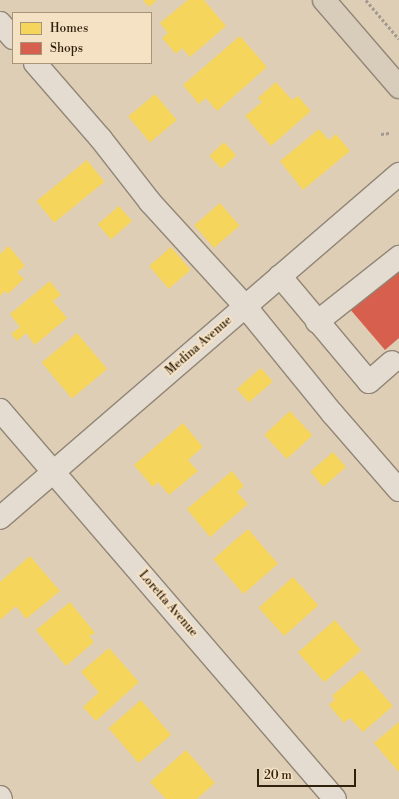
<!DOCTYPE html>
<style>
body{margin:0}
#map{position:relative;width:399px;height:799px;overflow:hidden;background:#dfceb6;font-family:"Libre Bodoni",serif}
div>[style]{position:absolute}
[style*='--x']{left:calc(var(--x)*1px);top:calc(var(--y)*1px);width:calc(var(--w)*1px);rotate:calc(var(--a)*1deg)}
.homes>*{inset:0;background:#f6d55c;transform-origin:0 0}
.shops>*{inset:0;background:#d6604d}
.path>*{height:2.5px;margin-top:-1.25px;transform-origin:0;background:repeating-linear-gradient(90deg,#a39b90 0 3px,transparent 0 5px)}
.roads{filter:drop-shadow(1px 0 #918676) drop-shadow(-1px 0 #918676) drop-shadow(0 1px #918676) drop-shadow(0 -1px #918676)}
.minor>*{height:22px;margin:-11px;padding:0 11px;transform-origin:11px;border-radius:11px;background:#e4dcd0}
.major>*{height:22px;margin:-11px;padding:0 11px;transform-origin:11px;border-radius:11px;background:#d8ccbb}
span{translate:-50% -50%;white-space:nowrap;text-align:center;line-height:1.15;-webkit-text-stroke:4px #f5e2c4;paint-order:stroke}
.street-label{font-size:12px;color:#30210d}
.legend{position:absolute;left:12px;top:12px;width:140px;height:52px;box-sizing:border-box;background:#f5e2c4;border:1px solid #a6957b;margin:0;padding:5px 7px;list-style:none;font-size:12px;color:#30210d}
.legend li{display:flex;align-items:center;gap:8px;height:20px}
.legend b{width:20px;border:1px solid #a6957b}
.scale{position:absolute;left:257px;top:769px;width:99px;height:18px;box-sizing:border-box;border:2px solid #30210d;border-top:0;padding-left:5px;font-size:12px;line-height:14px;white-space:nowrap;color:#30210d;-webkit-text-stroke:3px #f5e2c4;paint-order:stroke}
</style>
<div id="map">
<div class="homes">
<div style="clip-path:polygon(143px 0,157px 0,149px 7px)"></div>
<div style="clip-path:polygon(188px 0,204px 0,226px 26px,190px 57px,182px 48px,176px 54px,162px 38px,168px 33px,160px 23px)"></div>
<div style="clip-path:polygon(240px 36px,267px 67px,217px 111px,206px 98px,199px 104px,183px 85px)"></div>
<div style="clip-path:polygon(276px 82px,292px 100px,298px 96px,311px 111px,271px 146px,245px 116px,262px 102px,258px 98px)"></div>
<div style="left:155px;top:94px;width:34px;height:35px;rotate:50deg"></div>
<div style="clip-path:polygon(319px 129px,329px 140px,336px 134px,350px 151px,303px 190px,280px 161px)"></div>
<div style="left:224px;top:142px;width:18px;height:20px;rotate:47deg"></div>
<div style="left:87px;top:160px;width:28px;height:65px;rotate:51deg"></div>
<div style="left:220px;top:203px;width:30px;height:34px;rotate:49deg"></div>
<div style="left:119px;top:206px;width:20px;height:28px;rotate:49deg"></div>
<div style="clip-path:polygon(9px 246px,25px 266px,17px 272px,24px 279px,8px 294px,5px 291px,0 296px,0 254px)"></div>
<div style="left:171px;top:247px;width:30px;height:29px;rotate:49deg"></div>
<div style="clip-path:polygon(50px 281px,61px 295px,53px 301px,67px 318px,35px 345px,26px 333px,17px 341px,11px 334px,20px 327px,10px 314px)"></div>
<div style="left:77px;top:333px;width:47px;height:46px;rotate:50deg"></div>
<div style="left:261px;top:368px;width:18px;height:32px;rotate:49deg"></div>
<div style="left:290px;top:411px;width:33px;height:35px;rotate:47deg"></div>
<div style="clip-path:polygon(183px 423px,203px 447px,188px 460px,198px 471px,169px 495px,158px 482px,153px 487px,134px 465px)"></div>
<div style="left:333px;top:452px;width:20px;height:30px;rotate:49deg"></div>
<div style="clip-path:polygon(232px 471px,244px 486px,237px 492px,248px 504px,210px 537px,187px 509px)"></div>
<div style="left:248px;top:529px;width:46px;height:46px;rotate:49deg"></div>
<div style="clip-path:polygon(30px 556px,60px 591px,26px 619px,16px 606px,0 620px,0 582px)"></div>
<div style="left:293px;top:577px;width:38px;height:46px;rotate:48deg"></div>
<div style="clip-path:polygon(70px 602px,95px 633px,89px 636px,94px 642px,66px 666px,36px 630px)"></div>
<div style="left:335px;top:620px;width:40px;height:49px;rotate:49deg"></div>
<div style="clip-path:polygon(109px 648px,139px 682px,96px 721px,83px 707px,99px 692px,81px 672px)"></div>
<div style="clip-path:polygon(362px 670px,393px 706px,363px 732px,350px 718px,344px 723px,329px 705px,335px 699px,332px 696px)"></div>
<div style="left:141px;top:700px;width:46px;height:43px;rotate:49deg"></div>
<div style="clip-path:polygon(399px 722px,399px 772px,374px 743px)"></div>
<div style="clip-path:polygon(186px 750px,215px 783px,197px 799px,166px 799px,150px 782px)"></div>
</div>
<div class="shops">
<div style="clip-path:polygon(395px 269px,399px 273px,399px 338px,385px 350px,349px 308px)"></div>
</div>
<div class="path">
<div style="--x:366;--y:0;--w:51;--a:49.8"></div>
<div style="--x:381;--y:134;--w:8;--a:-7"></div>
</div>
<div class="roads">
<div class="minor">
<div style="--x:0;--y:23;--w:20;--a:49"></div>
<div style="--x:35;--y:63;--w:101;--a:49"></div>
<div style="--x:101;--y:139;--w:80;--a:52.1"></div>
<div style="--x:150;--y:202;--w:141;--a:47.6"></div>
<div style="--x:245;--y:306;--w:138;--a:50.9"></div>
<div style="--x:332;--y:413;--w:102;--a:49"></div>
<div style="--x:280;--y:276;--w:138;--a:50"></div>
<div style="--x:369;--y:382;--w:30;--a:-41"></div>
<div style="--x:317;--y:322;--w:105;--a:-38.4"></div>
<div style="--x:0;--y:410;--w:513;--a:49.27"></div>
<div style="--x:0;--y:518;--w:527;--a:-40.77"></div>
<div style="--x:0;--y:797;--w:2;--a:63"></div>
</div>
<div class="major">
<div style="--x:324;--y:0;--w:115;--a:49.2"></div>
</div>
</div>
<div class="street-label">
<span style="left:199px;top:346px;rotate:-41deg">Medina Avenue</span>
<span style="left:168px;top:604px;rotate:49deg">Loretta Avenue</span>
</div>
<ul class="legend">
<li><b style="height:11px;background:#f6d55c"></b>Homes</li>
<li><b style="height:11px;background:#d6604d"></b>Shops</li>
</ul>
<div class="scale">20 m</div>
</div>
